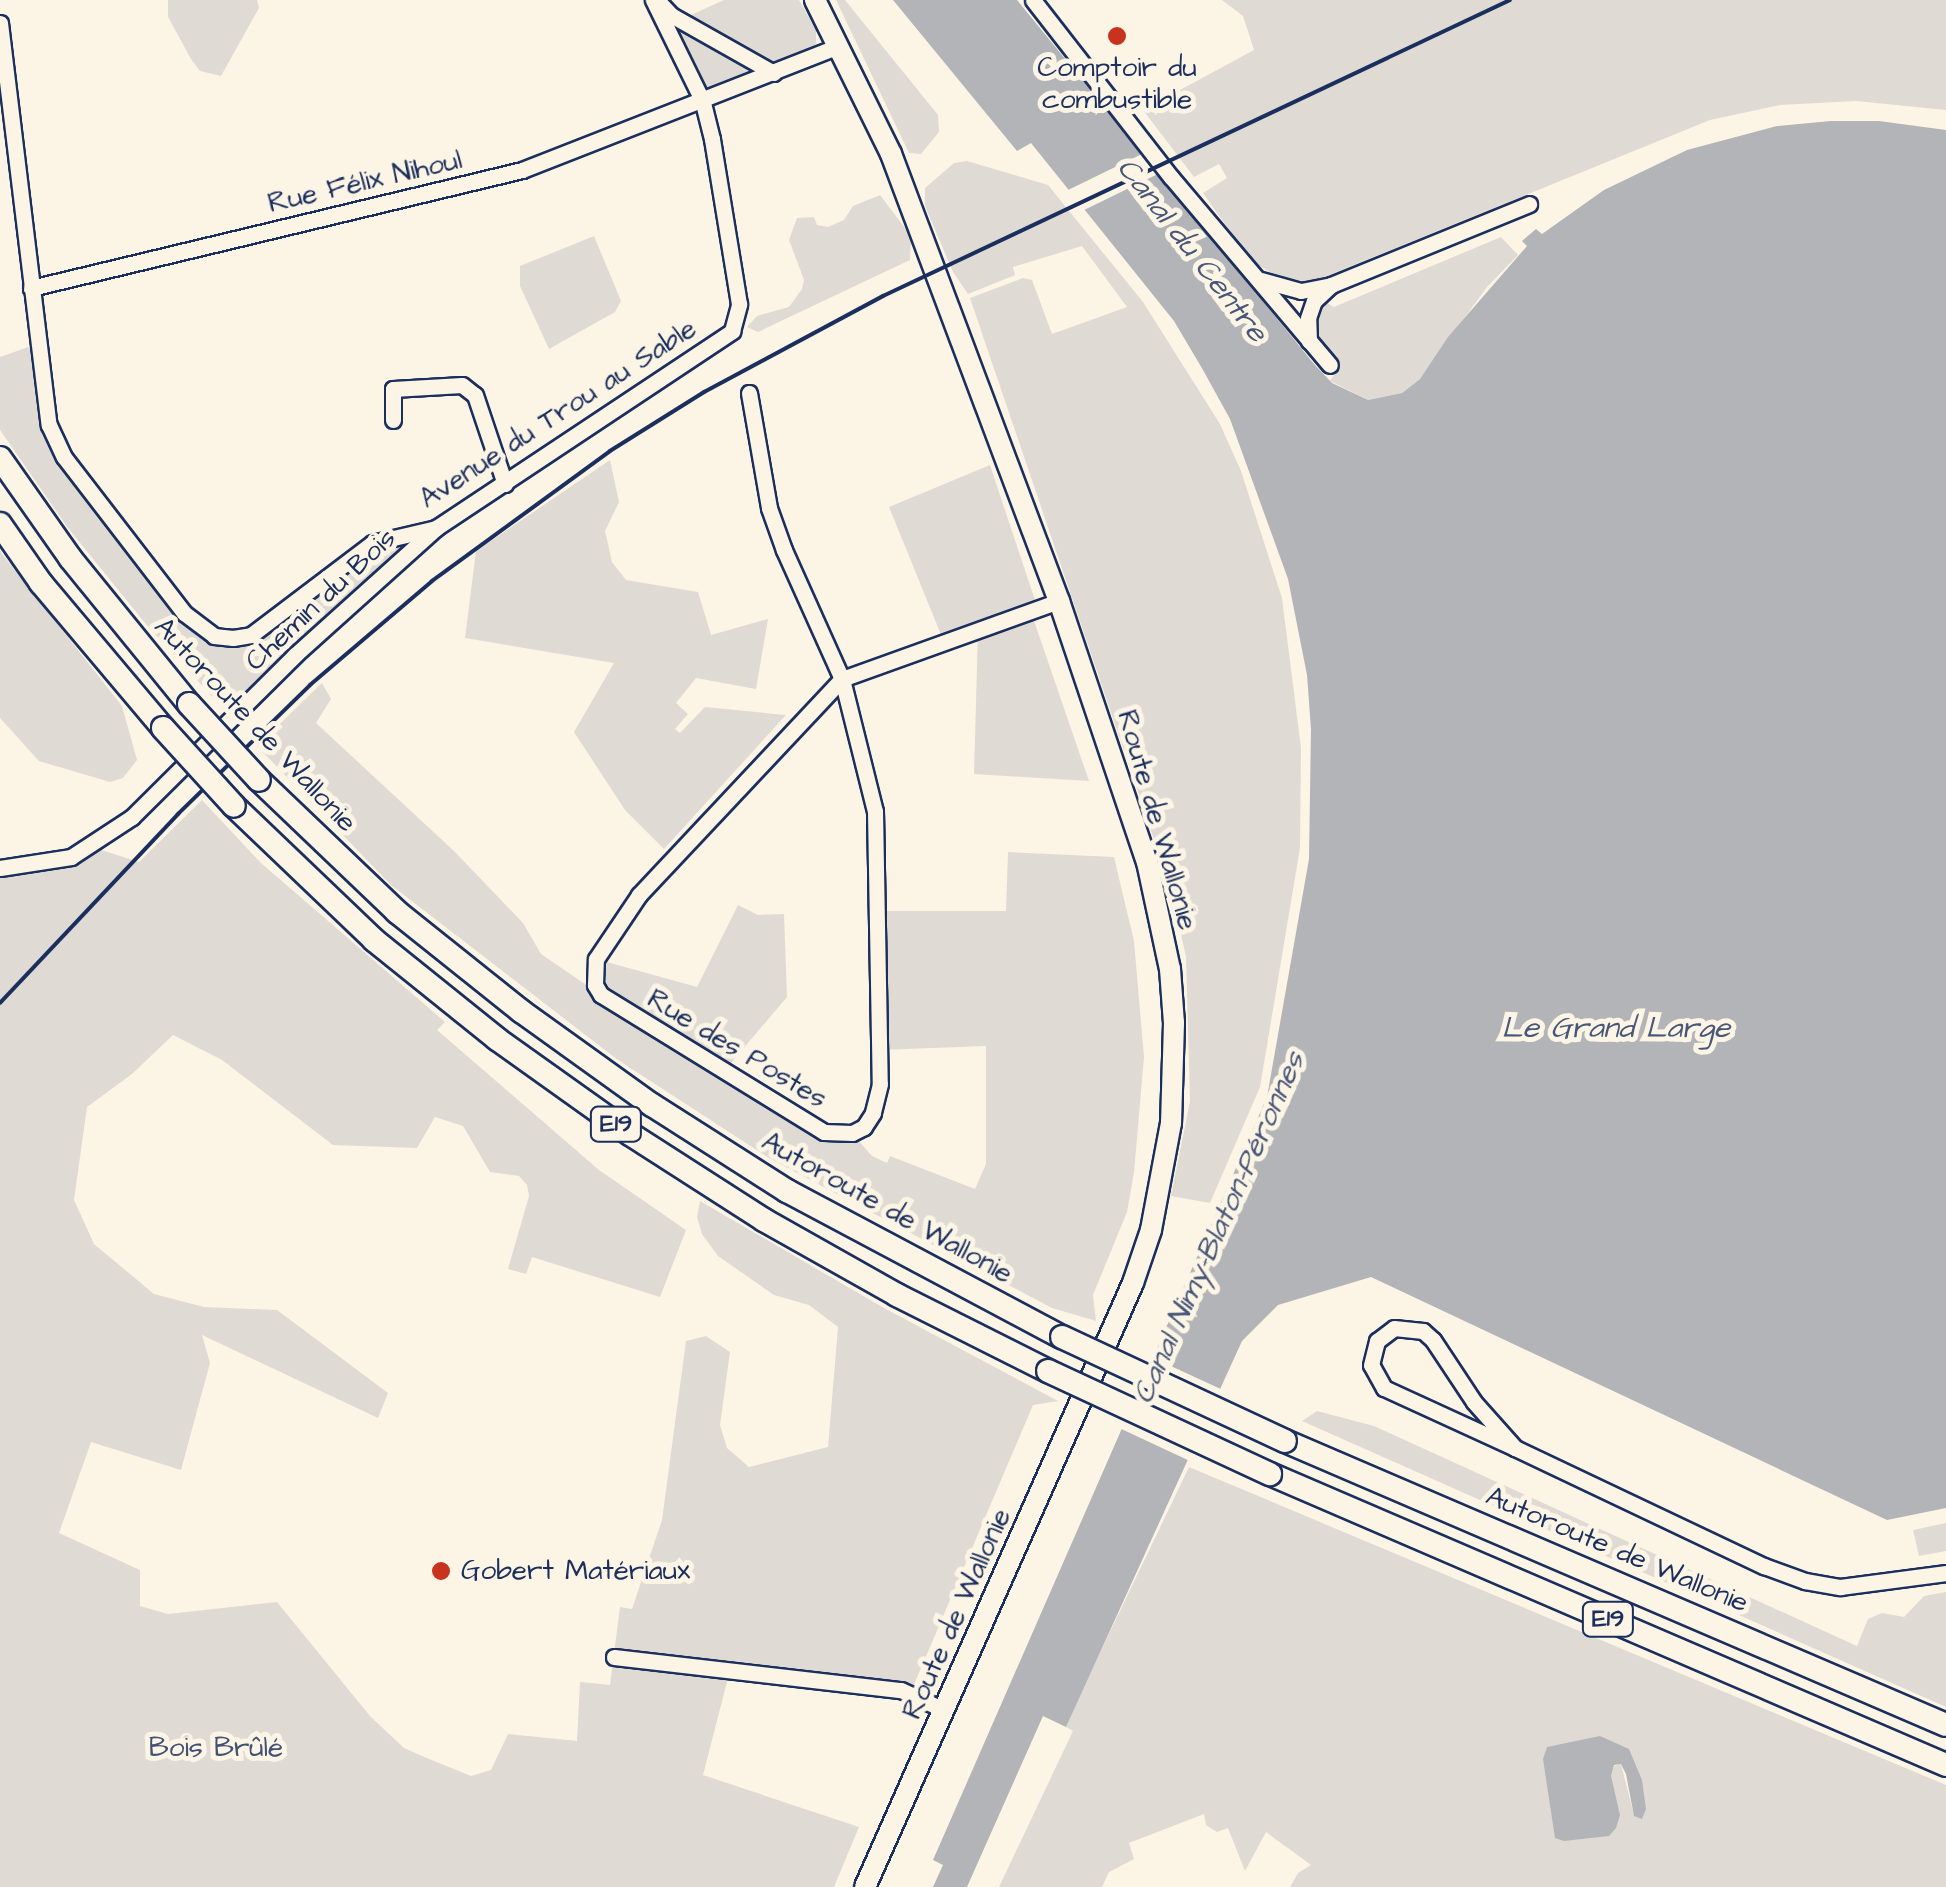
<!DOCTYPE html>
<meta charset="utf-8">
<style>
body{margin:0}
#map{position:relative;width:1946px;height:1887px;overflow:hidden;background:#fcf5e5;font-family:"Architects Daughter",sans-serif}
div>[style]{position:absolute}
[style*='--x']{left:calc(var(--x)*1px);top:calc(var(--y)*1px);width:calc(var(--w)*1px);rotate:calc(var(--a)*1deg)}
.green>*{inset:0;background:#dfdbd4}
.water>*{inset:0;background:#b2b4b8}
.pier>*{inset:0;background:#fcf5e5}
.roads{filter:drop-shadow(2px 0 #1b2f5e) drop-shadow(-2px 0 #1b2f5e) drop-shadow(0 2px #1b2f5e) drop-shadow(0 -2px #1b2f5e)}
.minor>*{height:15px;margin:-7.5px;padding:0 7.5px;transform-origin:7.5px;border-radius:7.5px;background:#fcf5e5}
.major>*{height:20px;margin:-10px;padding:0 10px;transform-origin:10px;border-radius:10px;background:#fcf5e5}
.highway>*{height:22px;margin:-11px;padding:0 11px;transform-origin:11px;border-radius:11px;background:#fcf5e5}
.rail>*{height:4px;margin:-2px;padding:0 2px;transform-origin:2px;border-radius:2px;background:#1b2f5e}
.bridges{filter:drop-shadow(2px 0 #1b2f5e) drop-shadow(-2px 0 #1b2f5e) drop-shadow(0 2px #1b2f5e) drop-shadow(0 -2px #1b2f5e)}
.highway-bridge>*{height:22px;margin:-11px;padding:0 11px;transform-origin:11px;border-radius:11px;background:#fcf5e5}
.dots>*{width:28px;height:28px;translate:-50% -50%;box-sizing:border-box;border:5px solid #fcf5e5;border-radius:50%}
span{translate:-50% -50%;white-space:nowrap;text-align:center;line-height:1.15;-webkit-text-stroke:10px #fcf5e5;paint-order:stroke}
.shield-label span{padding:2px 8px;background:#fcf5e5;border:2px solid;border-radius:8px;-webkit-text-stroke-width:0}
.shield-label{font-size:25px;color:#1b2f5e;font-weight:700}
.poi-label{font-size:28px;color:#1b2f5e}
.left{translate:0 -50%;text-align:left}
.street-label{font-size:28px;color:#1b2f5e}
.park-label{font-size:28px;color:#425176}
.water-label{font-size:30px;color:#485779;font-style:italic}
</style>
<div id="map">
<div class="green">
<div style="clip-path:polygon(168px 0,257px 0,259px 8px,221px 76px,200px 71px,191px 59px,168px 17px)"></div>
<div style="clip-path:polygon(724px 0,799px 0,816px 30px,816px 43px,812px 52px,707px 92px,678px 27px,680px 20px)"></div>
<div style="clip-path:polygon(836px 0,845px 0,938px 115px,939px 132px,921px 154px,909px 153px)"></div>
<div style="clip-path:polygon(1222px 0,1946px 0,1946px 110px,1856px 101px,1780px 105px,1710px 120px,1312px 282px,1280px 278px,1251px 261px,1203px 193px,1227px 178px,1219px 164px,1194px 177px,1143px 110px,1254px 50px,1243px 16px)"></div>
<div style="clip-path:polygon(967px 161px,1048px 185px,1143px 302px,1220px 424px,1241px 471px,1282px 598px,1301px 748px,1300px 848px,1260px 1087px,1210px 1203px,1171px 1196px,1190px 1101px,1186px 957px,1172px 892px,970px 298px,1023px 278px,1032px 280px,1052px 334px,1127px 307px,1082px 246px,1013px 267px,1015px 275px,968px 294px,953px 272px,925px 206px,925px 188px,954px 163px)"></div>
<div style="clip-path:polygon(880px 195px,911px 236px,910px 260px,758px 332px,747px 327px,757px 316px,789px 307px,802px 289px,804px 280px,789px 240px,797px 218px,814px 217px,817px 225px,828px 227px,844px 220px,853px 206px)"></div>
<div style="clip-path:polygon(594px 236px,621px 301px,615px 312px,549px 349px,520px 286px,520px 266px)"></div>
<div style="clip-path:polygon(1501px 237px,1518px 255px,1487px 287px,1420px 379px,1402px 393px,1368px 400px,1330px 381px,1337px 370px,1309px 341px,1325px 302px,1334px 307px)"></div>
<div style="clip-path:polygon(37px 344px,49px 425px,197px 626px,251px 634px,346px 559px,436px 528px,227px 713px,145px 623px,68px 528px,0 430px,0 357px)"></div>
<div style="clip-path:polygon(610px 460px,619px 502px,605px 531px,612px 562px,626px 580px,698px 592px,711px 635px,768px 619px,756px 689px,696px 678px,676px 703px,688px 714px,675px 729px,680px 733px,705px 707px,786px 715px,664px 849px,625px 810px,574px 732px,614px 663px,465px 638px,476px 551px)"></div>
<div style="clip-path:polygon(990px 465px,1038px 609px,1031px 612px,1089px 781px,974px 774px,978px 630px,944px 642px,889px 507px)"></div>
<div style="clip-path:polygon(0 551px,122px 706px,137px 760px,123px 778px,110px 782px,39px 761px,0 718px)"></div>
<div style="clip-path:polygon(322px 683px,331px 699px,316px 723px,454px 851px,523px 923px,541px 954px,598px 993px,596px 959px,697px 987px,738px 905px,758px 915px,784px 914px,787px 997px,725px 1070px,824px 1132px,852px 1133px,872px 1156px,887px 1163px,890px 1156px,975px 1189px,986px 1164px,986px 1046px,879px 1050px,876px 911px,1006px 911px,1008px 852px,1114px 857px,1134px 941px,1144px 1057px,1134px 1173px,1127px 1212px,1093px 1295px,1096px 1321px,1052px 1308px,769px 1158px,618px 1060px,391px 885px,257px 746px)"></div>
<div style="clip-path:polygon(202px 800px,261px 863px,445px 1022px,437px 1030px,599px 1170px,686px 1230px,660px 1297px,532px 1257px,526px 1274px,508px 1269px,529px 1196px,527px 1185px,519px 1176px,490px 1172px,463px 1126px,435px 1117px,417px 1148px,333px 1145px,222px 1060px,173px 1035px,132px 1074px,87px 1107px,74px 1200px,94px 1244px,154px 1294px,204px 1307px,277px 1310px,388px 1393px,378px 1418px,202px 1335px,210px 1363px,181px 1470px,91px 1442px,59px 1533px,140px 1570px,140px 1606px,168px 1614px,277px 1602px,370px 1716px,404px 1748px,422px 1756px,471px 1776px,491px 1770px,508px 1734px,577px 1741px,580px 1682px,610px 1685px,620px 1607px,632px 1609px,662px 1520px,686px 1341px,706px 1336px,730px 1352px,720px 1425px,727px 1448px,749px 1467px,828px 1447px,838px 1327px,809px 1305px,774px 1295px,718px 1256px,702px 1234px,697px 1217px,700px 1201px,884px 1308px,1058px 1401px,1033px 1405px,910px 1694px,728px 1678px,703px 1775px,859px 1827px,834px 1887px,0 1887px,0 868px,92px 847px,139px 862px)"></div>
<div style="clip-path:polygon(1317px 1411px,1374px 1426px,1857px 1646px,1868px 1619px,1882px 1613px,1904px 1617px,1924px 1596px,1946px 1592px,1946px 1707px,1302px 1421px)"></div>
<div style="clip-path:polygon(evenodd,1189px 1467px,1946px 1785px,1946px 1887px,1290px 1887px,1298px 1873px,1311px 1865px,1266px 1832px,1245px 1871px,1228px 1828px,1217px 1832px,1206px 1825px,1204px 1814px,1129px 1843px,1134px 1859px,1109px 1872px,1102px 1887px,999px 1887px,1073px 1731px,1066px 1727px,1082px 1690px,1189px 1467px,1600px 1736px,1642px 1781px,1634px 1815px,1621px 1764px,1614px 1766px,1611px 1775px,1600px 1736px)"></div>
<div style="clip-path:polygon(1946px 1523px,1946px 1551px,1919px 1556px,1913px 1530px)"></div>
</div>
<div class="water">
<div style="clip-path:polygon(893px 0,1017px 0,1314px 364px,1332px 383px,1368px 400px,1402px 393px,1420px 379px,1448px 337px,1527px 246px,1522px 241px,1536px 229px,1542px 234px,1604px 190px,1687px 150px,1777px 126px,1831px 121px,1879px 121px,1946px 130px,1946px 1508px,1887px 1520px,1371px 1277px,1278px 1305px,1242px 1341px,1066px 1727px,1043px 1716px,967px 1887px,933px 1887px,943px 1865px,933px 1860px,1267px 1097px,1309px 859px,1311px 729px,1307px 675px,1288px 579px,1230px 419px,1203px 370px,1174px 321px,1031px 143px,1017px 151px)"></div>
<div style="clip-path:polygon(1600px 1736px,1629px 1749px,1642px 1780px,1646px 1809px,1642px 1819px,1634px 1816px,1626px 1774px,1621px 1764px,1614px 1765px,1611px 1776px,1620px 1815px,1616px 1828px,1609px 1836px,1564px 1841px,1555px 1838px,1543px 1759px,1547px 1747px)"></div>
</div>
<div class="pier">
<div style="clip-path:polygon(1146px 152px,1162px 172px,1080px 212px,1064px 192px)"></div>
<div style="clip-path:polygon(1147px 1355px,1225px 1391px,1192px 1462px,1115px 1426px)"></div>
</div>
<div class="roads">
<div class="minor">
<div style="--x:1033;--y:0;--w:224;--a:52.1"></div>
<div style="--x:1171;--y:177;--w:246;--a:49.8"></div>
<div style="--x:659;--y:2;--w:18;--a:47"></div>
<div style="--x:671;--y:15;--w:118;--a:29.4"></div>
<div style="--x:0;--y:23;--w:405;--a:83.1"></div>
<div style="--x:49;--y:425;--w:35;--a:65"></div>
<div style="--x:64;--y:457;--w:197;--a:52.4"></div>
<div style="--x:184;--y:613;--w:38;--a:37"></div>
<div style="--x:214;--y:636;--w:19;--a:6"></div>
<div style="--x:233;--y:638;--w:18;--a:-9"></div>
<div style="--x:251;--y:635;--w:152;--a:-37.2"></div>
<div style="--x:372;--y:543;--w:66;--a:-13.2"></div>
<div style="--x:436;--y:528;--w:356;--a:-33.6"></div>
<div style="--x:732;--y:331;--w:28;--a:-75"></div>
<div style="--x:739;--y:304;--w:167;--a:-99.3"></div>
<div style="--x:712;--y:139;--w:38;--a:-104"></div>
<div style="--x:703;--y:102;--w:114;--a:-116.1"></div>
<div style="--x:1261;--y:280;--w:41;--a:15.4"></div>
<div style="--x:1301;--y:291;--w:31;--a:-11"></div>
<div style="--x:1331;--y:285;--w:214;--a:-22.2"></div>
<div style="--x:31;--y:288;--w:505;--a:-13.51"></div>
<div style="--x:522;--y:170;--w:340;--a:-21.4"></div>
<div style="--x:1309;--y:341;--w:23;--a:-92"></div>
<div style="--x:1308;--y:318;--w:18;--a:-71"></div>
<div style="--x:1314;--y:301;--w:23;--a:-43"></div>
<div style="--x:749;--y:393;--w:117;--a:80.1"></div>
<div style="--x:769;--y:508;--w:45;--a:70.3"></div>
<div style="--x:784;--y:550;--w:141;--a:65.8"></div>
<div style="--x:842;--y:679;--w:136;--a:76"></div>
<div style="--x:875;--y:811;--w:273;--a:89"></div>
<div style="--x:880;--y:1084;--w:30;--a:104"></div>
<div style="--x:873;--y:1113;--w:17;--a:123"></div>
<div style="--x:864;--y:1127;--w:13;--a:153"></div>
<div style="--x:852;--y:1133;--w:28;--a:-178"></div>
<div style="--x:824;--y:1132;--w:262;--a:-148.4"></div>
<div style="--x:601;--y:995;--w:12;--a:-121"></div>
<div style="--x:595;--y:985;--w:26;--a:-88"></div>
<div style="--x:596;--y:959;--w:77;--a:-56.1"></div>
<div style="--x:639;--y:895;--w:296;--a:-46.8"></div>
<div style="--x:842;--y:679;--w:231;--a:-19.8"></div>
<div style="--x:393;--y:420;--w:31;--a:-90"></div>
<div style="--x:393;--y:389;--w:69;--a:-3.3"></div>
<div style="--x:462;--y:385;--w:16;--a:38"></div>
<div style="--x:475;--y:395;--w:94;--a:71.4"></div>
<div style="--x:0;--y:868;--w:72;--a:-8.8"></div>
<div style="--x:71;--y:857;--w:73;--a:-33.3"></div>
<div style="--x:132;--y:817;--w:230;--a:-44.8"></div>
<div style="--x:295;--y:655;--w:190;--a:-42"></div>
<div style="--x:1515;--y:1448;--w:144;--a:-155.4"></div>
<div style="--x:1384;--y:1388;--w:26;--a:-119"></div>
<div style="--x:1371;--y:1365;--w:25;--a:-76"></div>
<div style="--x:1377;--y:1341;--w:21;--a:-37"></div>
<div style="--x:1394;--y:1328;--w:29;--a:6"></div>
<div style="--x:1423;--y:1331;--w:13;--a:42"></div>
<div style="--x:1433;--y:1340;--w:74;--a:56.5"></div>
<div style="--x:1474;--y:1402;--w:62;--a:48.3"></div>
<div style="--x:1515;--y:1448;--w:276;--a:25.4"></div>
<div style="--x:1764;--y:1566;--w:44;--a:20.1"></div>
<div style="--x:1805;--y:1581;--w:36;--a:10"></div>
<div style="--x:1840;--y:1587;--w:107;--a:-7.5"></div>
<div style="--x:614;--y:1657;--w:289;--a:6.6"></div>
<div style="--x:901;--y:1690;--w:47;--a:24.9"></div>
</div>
<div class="major">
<div style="--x:815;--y:0;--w:172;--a:63.7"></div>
<div style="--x:891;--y:154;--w:478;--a:69.4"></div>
<div style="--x:1059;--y:601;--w:275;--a:71.4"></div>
<div style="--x:1147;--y:862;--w:109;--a:77.9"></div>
<div style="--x:1170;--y:969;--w:54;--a:85.8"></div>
<div style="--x:1174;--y:1023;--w:100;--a:91.7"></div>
<div style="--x:1171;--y:1123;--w:109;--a:100.6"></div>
<div style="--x:1151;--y:1230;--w:56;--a:108.8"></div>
<div style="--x:1133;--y:1283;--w:661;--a:113.93"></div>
</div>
<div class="highway">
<div style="--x:0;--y:458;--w:123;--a:54.9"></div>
<div style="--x:71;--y:559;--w:187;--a:50.9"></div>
<div style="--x:0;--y:524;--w:72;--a:55.2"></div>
<div style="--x:41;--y:583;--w:189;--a:49.9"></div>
<div style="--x:259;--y:780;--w:191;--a:43.7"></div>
<div style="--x:397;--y:912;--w:159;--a:38.6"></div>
<div style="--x:521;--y:1011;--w:161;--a:35.7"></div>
<div style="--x:652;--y:1105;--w:160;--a:32.5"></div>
<div style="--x:787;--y:1191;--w:311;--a:28"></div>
<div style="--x:234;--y:806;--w:194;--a:43.7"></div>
<div style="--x:374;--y:940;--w:158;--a:38.8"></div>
<div style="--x:497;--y:1039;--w:163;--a:35.5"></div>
<div style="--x:630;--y:1134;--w:159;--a:32.7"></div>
<div style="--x:764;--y:1220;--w:153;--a:29.4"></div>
<div style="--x:897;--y:1295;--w:169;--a:26.7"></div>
<div style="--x:1285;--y:1441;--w:719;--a:23.25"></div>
<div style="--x:1270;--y:1474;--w:736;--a:23.29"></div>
</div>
</div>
<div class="rail">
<div style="--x:0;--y:1003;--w:260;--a:-46.7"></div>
<div style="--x:178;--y:814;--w:185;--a:-44.3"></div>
<div style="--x:310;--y:685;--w:160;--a:-40.4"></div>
<div style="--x:432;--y:581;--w:220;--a:-36.1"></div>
<div style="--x:610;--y:451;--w:111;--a:-32.1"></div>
<div style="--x:704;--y:392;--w:203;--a:-28.2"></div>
<div style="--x:883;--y:296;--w:693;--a:-25.27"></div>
</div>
<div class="bridges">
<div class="highway-bridge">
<div style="--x:189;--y:704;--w:103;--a:47.4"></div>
<div style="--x:163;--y:728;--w:105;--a:47.7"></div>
<div style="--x:1062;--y:1337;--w:246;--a:25"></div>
<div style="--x:1048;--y:1371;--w:245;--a:24.9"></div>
</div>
</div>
<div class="dots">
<div style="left:1117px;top:36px;background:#c8321e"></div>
<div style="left:441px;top:1571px;background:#c8321e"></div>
</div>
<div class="shield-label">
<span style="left:616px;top:1124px">E19</span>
<span style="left:1608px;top:1619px">E19</span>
</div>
<div class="poi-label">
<span style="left:1117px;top:84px">Comptoir du<br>combustible</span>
<span class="left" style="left:461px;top:1571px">Gobert Matériaux</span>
</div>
<div class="street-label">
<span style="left:365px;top:182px;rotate:-13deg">Rue Félix Nihoul</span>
<span style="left:558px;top:414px;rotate:-33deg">Avenue du Trou au Sable</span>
<span style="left:321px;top:600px;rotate:-43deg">Chemin du Bois</span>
<span style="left:255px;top:725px;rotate:47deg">Autoroute de Wallonie</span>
<span style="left:1157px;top:820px;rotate:74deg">Route de Wallonie</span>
<span style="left:737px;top:1049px;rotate:31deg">Rue des Postes</span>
<span style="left:887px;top:1208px;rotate:29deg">Autoroute de Wallonie</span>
<span style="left:1617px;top:1550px;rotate:23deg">Autoroute de Wallonie</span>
<span style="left:957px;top:1614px;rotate:-66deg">Route de Wallonie</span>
</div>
<div class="park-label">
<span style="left:216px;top:1748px">Bois Brûlé</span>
</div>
<div class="water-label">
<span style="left:1192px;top:250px;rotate:52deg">Canal du Centre</span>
<span style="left:1616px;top:1028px">Le Grand Large</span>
<span style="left:1219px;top:1228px;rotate:-66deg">Canal Nimy-Blaton-Péronnes</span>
</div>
</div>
